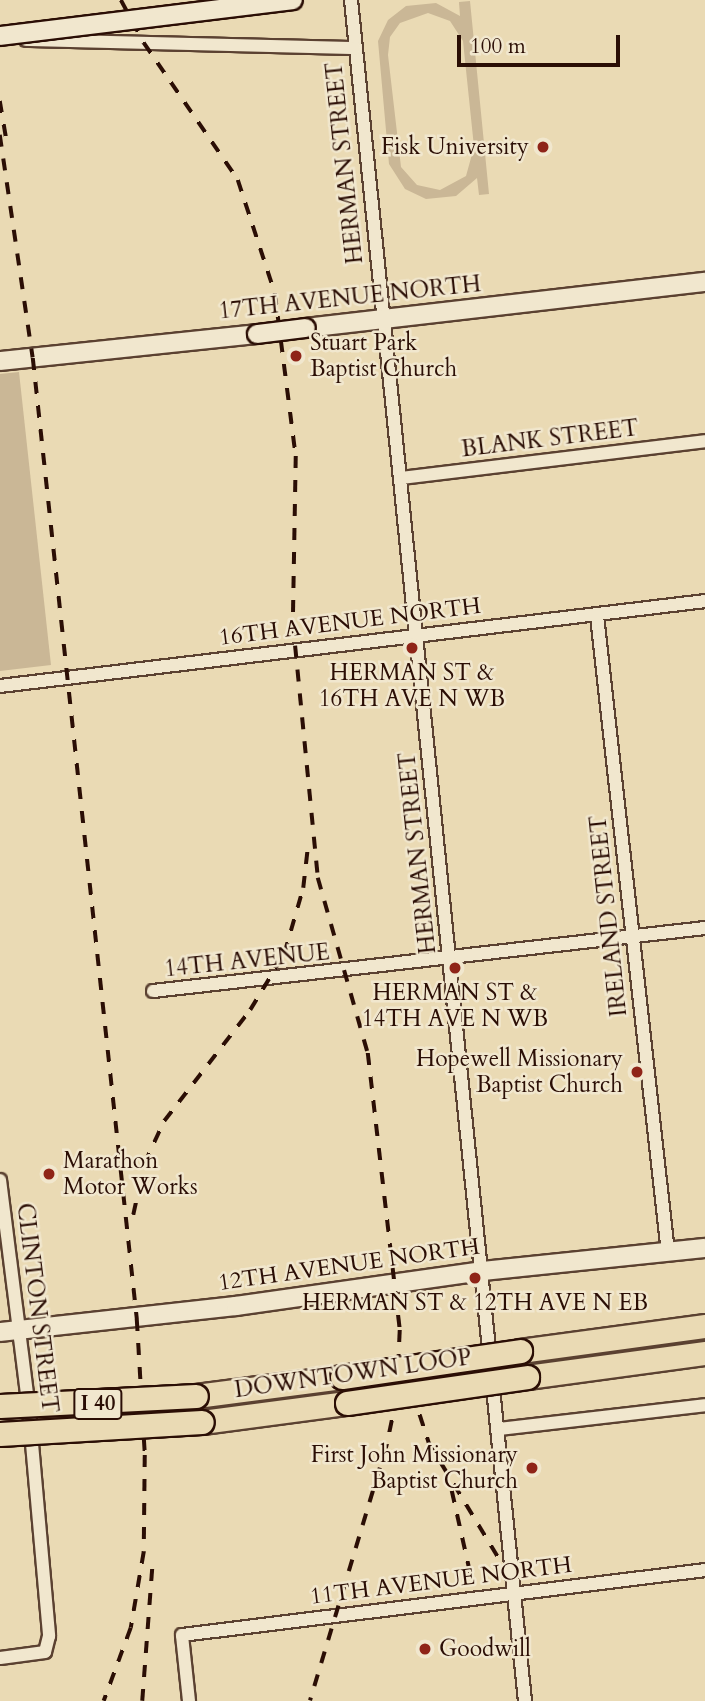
<!DOCTYPE html>
<style>
body{margin:0}
#map{position:relative;width:705px;height:1701px;overflow:hidden;background:#eadab4;font-family:Cardo,serif}
div>[style]{position:absolute}
[style*='--x']{left:calc(var(--x)*1px);top:calc(var(--y)*1px);width:calc(var(--w)*1px);rotate:calc(var(--a)*1deg)}
.green>*{inset:0;background:#cab796}
.roads{filter:drop-shadow(2px 0 #5b4131) drop-shadow(-2px 0 #5b4131) drop-shadow(0 2px #5b4131) drop-shadow(0 -2px #5b4131)}
.street>*{height:12px;margin:-6px;padding:0 6px;transform-origin:6px;border-radius:6px;background:#f1e7ce}
.secondary>*{height:18px;margin:-9px;padding:0 9px;transform-origin:9px;border-radius:9px;background:#f1e7ce}
.highway>*{height:23px;margin:-11.5px;padding:0 11.5px;transform-origin:11.5px;border-radius:11.5px;background:#eadab4}
.rail>*{height:3.5px;margin-top:-1.75px;transform-origin:0;background:repeating-linear-gradient(90deg,#2b0e05 0 12px,transparent 0 24px)}
.bridges{filter:drop-shadow(2px 0 #2b0e05) drop-shadow(-2px 0 #2b0e05) drop-shadow(0 2px #2b0e05) drop-shadow(0 -2px #2b0e05)}
.secondary-bridge>*{height:18px;margin:-9px;padding:0 9px;transform-origin:9px;border-radius:9px;background:#f1e7ce}
.highway-bridge>*{height:23px;margin:-11.5px;padding:0 11.5px;transform-origin:11.5px;border-radius:11.5px;background:#eadab4}
.dots>*{width:19px;height:19px;translate:-50% -50%;box-sizing:border-box;border:4px solid #f1e7ce;border-radius:50%}
span{translate:-50% -50%;white-space:nowrap;text-align:center;line-height:1.15;-webkit-text-stroke:5px #f1e7ce;paint-order:stroke}
.shield-label span{padding:2px 5px;background:#f1e7ce;border:2px solid;border-radius:5px;-webkit-text-stroke-width:0}
.shield-label{font-size:21px;color:#2b0e05;font-weight:700}
.poi-label{font-size:23px;color:#2b0e05}
.right{translate:-100% -50%;text-align:right}
.left{translate:0 -50%;text-align:left}
.street-label{font-size:23px;color:#2b0e05}
.scale{position:absolute;left:457px;top:35px;width:163px;height:32px;box-sizing:border-box;border:4px solid #2b0e05;border-top:0;padding-left:9px;font-size:21px;line-height:24px;white-space:nowrap;color:#2b0e05;-webkit-text-stroke:5px #f1e7ce;paint-order:stroke}
</style>
<div id="map">
<div class="green">
<div style="clip-path:polygon(evenodd,470px 1px,489px 194px,479px 195px,477px 178px,456px 196px,426px 199px,405px 189px,389px 164px,378px 41px,388px 20px,406px 6px,436px 3px,460px 16px,459px 2px,470px 1px,428px 13px,450px 21px,463px 41px,474px 147px,466px 176px,440px 190px,417px 185px,401px 167px,388px 55px,390px 37px,400px 23px,428px 13px)"></div>
<div style="clip-path:polygon(19px 372px,51px 665px,0 671px,0 374px)"></div>
</div>
<div class="roads">
<div class="street">
<div style="--x:351;--y:0;--w:1710;--a:84.16"></div>
<div style="--x:26;--y:40;--w:329;--a:1.4"></div>
<div style="--x:401;--y:478;--w:306;--a:-6.9"></div>
<div style="--x:597;--y:616;--w:641;--a:83.64"></div>
<div style="--x:0;--y:686;--w:710;--a:-6.87"></div>
<div style="--x:153;--y:991;--w:556;--a:-6.51"></div>
<div style="--x:0;--y:1180;--w:232;--a:82.8"></div>
<div style="--x:29;--y:1410;--w:227;--a:84.9"></div>
<div style="--x:49;--y:1636;--w:16;--a:104"></div>
<div style="--x:45;--y:1652;--w:45;--a:172.4"></div>
<div style="--x:499;--y:1429;--w:207;--a:-6.6"></div>
<div style="--x:189;--y:1701;--w:66;--a:-96.1"></div>
<div style="--x:182;--y:1635;--w:527;--a:-7.08"></div>
</div>
<div class="secondary">
<div style="--x:306;--y:328;--w:402;--a:-6.6"></div>
<div style="--x:0;--y:361;--w:258;--a:-6"></div>
<div style="--x:0;--y:1332;--w:237;--a:-6.3"></div>
<div style="--x:236;--y:1306;--w:248;--a:-8.1"></div>
<div style="--x:482;--y:1271;--w:224;--a:-5.9"></div>
</div>
<div class="highway">
<div style="--x:520;--y:1351;--w:187;--a:-7.7"></div>
<div style="--x:527;--y:1377;--w:180;--a:-7.7"></div>
<div style="--x:196;--y:1396;--w:147;--a:-7.4"></div>
<div style="--x:202;--y:1422;--w:146;--a:-7.5"></div>
</div>
</div>
<div class="rail">
<div style="--x:121;--y:0;--w:49;--a:61.9"></div>
<div style="--x:144;--y:43;--w:166;--a:55.5"></div>
<div style="--x:238;--y:180;--w:119;--a:71.9"></div>
<div style="--x:275;--y:293;--w:164;--a:82.7"></div>
<div style="--x:296;--y:456;--w:166;--a:91"></div>
<div style="--x:293;--y:622;--w:257;--a:84.4"></div>
<div style="--x:318;--y:878;--w:182;--a:74.1"></div>
<div style="--x:368;--y:1053;--w:279;--a:83.4"></div>
<div style="--x:400;--y:1330;--w:67;--a:92.6"></div>
<div style="--x:397;--y:1397;--w:49;--a:101.8"></div>
<div style="--x:387;--y:1445;--w:267;--a:106.7"></div>
<div style="--x:0;--y:101;--w:43;--a:80.5"></div>
<div style="--x:0;--y:135;--w:225;--a:81.6"></div>
<div style="--x:33;--y:358;--w:967;--a:83.82"></div>
<div style="--x:137;--y:1319;--w:136;--a:86.6"></div>
<div style="--x:145;--y:1455;--w:97;--a:90.6"></div>
<div style="--x:144;--y:1552;--w:77;--a:99.7"></div>
<div style="--x:131;--y:1628;--w:78;--a:110.3"></div>
<div style="--x:133;--y:1215;--w:52;--a:-77.8"></div>
<div style="--x:144;--y:1164;--w:47;--a:-65.1"></div>
<div style="--x:164;--y:1121;--w:140;--a:-52.2"></div>
<div style="--x:250;--y:1010;--w:66;--a:-58.7"></div>
<div style="--x:284;--y:954;--w:69;--a:-73.9"></div>
<div style="--x:303;--y:888;--w:44;--a:-83.5"></div>
<div style="--x:405;--y:1369;--w:78;--a:72"></div>
<div style="--x:429;--y:1443;--w:143;--a:58.8"></div>
<div style="--x:452;--y:1491;--w:96;--a:77.4"></div>
<div style="--x:142;--y:1701;--w:134;--a:-85.7"></div>
</div>
<div class="bridges">
<div class="secondary-bridge">
<div style="--x:0;--y:36;--w:295;--a:-7"></div>
<div style="--x:257;--y:334;--w:49;--a:-7"></div>
</div>
<div class="highway-bridge">
<div style="--x:342;--y:1377;--w:180;--a:-8.3"></div>
<div style="--x:347;--y:1403;--w:182;--a:-8.2"></div>
<div style="--x:0;--y:1406;--w:196;--a:-2.9"></div>
<div style="--x:0;--y:1434;--w:202;--a:-3.4"></div>
</div>
</div>
<div class="dots">
<div style="left:543px;top:147px;background:#8f2418"></div>
<div style="left:296px;top:356px;background:#8f2418"></div>
<div style="left:412px;top:648px;background:#8f2418"></div>
<div style="left:455px;top:968px;background:#8f2418"></div>
<div style="left:637px;top:1072px;background:#8f2418"></div>
<div style="left:49px;top:1174px;background:#8f2418"></div>
<div style="left:475px;top:1278px;background:#8f2418"></div>
<div style="left:532px;top:1468px;background:#8f2418"></div>
<div style="left:425px;top:1649px;background:#8f2418"></div>
</div>
<div class="shield-label">
<span style="left:98px;top:1404px">I 40</span>
</div>
<div class="poi-label">
<span class="right" style="left:529px;top:147px">Fisk University</span>
<span class="left" style="left:310px;top:356px">Stuart Park<br>Baptist Church</span>
<span style="left:412px;top:686px">HERMAN ST &amp;<br>16TH AVE N WB</span>
<span style="left:455px;top:1006px">HERMAN ST &amp;<br>14TH AVE N WB</span>
<span class="right" style="left:623px;top:1072px">Hopewell Missionary<br>Baptist Church</span>
<span class="left" style="left:63px;top:1174px">Marathon<br>Motor Works</span>
<span style="left:475px;top:1303px">HERMAN ST &amp; 12TH AVE N EB</span>
<span class="right" style="left:518px;top:1468px">First John Missionary<br>Baptist Church</span>
<span class="left" style="left:439px;top:1649px">Goodwill</span>
</div>
<div class="street-label">
<span style="left:345px;top:163px;rotate:-96deg">HERMAN STREET</span>
<span style="left:350px;top:298px;rotate:-6deg">17TH AVENUE NORTH</span>
<span style="left:550px;top:439px;rotate:-7deg">BLANK STREET</span>
<span style="left:350px;top:622px;rotate:-7deg">16TH AVENUE NORTH</span>
<span style="left:418px;top:853px;rotate:-96deg">HERMAN STREET</span>
<span style="left:609px;top:916px;rotate:-96deg">IRELAND STREET</span>
<span style="left:247px;top:961px;rotate:-6deg">14TH AVENUE</span>
<span style="left:349px;top:1265px;rotate:-8deg">12TH AVENUE NORTH</span>
<span style="left:37px;top:1308px;rotate:83deg">CLINTON STREET</span>
<span style="left:353px;top:1374px;rotate:-8deg">DOWNTOWN LOOP</span>
<span style="left:441px;top:1581px;rotate:-7deg">11TH AVENUE NORTH</span>
</div>
<div class="scale">100 m</div>
</div>
